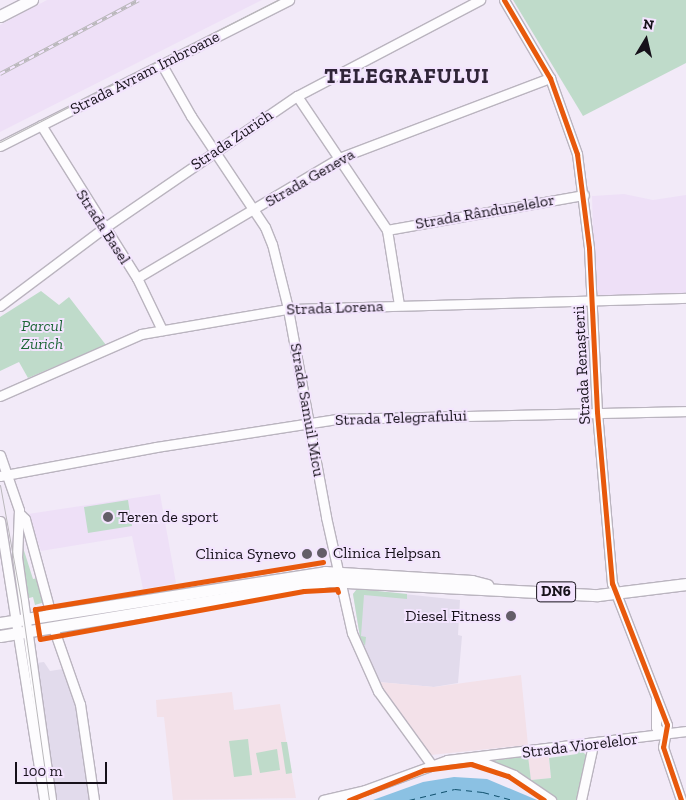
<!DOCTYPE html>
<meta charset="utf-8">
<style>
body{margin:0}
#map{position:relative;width:686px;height:800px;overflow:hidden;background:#f2eaf8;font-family:"Zilla Slab",serif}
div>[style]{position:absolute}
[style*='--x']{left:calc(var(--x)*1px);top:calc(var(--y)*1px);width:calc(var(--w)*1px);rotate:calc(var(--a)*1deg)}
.commercial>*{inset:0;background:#e2dbec}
.industrial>*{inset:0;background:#f3e1e9}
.built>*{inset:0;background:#eee0f7}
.green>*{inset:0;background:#bfdbca}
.water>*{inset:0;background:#8bc1e3}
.ferry>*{height:1px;margin-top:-0.5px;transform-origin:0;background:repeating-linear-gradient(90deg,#135370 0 6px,transparent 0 11px)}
.roads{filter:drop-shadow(1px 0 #bab4bf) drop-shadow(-1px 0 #bab4bf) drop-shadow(0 1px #bab4bf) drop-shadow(0 -1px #bab4bf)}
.minor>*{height:9px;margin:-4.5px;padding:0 4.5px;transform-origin:4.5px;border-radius:4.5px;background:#fdfcfe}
.major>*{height:11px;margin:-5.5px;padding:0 5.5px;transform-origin:5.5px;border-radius:5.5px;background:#fdfcfe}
.tram>*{height:1px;margin:-0.5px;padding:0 0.5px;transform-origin:0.5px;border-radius:0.5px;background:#b9b7ba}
.rail>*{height:4px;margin-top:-2px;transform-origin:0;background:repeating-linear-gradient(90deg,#f3e4fe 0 5.5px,#b9b7ba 0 11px);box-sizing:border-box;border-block:1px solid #b9b7ba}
.cycleway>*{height:5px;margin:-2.5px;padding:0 2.5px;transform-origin:2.5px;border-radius:2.5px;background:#e8590c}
.dots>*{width:14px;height:14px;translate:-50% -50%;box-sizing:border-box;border:2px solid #f3e4fe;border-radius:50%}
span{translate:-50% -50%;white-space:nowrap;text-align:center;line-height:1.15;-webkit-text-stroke:4px #f3e4fe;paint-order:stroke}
.shield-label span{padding:1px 4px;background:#f3e4fe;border:1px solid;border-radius:4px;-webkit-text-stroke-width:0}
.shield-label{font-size:15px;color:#16111a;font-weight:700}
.street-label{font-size:16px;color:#16111a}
.park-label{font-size:16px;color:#1d6637;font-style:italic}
.poi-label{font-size:16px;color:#16111a}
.left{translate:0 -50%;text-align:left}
.right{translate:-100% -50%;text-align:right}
.district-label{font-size:21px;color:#302538;font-weight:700;letter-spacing:1px}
.north{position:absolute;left:621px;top:15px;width:50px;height:50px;-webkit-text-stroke:4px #f3e4fe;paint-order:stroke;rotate:9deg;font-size:14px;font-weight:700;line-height:20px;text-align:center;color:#16111a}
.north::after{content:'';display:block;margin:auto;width:18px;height:22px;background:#16111a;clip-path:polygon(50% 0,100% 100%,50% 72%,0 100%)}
.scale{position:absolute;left:15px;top:762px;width:92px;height:22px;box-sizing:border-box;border:2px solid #16111a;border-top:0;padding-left:6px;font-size:15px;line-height:18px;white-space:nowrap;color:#16111a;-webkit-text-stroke:4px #f3e4fe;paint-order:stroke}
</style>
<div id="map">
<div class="commercial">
<div style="clip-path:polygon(357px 589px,460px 600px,458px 635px,462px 636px,458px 683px,434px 687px,378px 682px,360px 637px,353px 594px)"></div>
<div style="clip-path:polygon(44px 662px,50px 671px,69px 668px,79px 706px,92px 800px,56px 800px,36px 663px)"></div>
</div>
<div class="industrial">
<div style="clip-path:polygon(521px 675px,528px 745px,431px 755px,378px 682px,434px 687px)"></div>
<div style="clip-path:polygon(232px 692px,234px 710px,280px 704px,296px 798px,173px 800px,164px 717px,157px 717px,156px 700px)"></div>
<div style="clip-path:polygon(548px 753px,551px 778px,531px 780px,528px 756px)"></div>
</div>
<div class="built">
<div style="clip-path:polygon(47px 0,262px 0,0 132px,0 25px)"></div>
<div style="clip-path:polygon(624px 194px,653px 200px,686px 195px,686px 295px,595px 298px,592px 196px)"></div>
<div style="clip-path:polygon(160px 494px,176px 583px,143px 589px,132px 536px,41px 551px,28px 514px)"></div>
</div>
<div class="green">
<div style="clip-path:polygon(513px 0,686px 0,686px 63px,583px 116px)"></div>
<div style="clip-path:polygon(41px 291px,59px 305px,69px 297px,106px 345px,28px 378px,19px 362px,0 371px,0 317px)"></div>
<div style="clip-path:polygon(128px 500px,132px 526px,88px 533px,84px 507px)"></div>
<div style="clip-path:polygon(20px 538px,33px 579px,38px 578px,45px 602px,35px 605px,33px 597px,29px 598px,27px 589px,24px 589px,19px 556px)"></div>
<div style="clip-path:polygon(357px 589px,407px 594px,407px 599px,364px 595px,361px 636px,366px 637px,365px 646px,360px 637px,353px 594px)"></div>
<div style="clip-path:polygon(248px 739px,252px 775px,234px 777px,229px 741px)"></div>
<div style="clip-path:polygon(281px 742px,287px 742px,292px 773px,286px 774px)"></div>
<div style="clip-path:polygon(277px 749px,280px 770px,260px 773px,256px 753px)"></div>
<div style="clip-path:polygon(580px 749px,586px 755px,577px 800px,556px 800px,531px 780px,492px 761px,528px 756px,531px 780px,551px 778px,549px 758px,577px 754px)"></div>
</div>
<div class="water">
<div style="clip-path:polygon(454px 777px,487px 779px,537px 800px,373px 800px,423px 782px)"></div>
</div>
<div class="ferry">
<div style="--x:409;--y:800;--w:47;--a:-13.4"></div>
<div style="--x:455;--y:789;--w:28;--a:6"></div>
<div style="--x:483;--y:792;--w:31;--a:15"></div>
</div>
<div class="roads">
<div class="minor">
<div style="--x:504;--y:0;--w:91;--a:59.5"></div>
<div style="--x:550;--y:78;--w:81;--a:70.4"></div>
<div style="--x:577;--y:154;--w:95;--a:82.7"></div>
<div style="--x:589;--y:248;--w:164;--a:87.2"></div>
<div style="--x:597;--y:412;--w:172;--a:85"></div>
<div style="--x:612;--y:583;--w:152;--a:68.8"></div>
<div style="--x:667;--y:725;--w:22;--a:100"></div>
<div style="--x:663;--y:747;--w:56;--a:71.2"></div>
<div style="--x:162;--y:65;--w:59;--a:60.4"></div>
<div style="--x:191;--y:116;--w:133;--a:56.3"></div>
<div style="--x:265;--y:227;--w:18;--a:68"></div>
<div style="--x:272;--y:244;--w:62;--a:76"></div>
<div style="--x:287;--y:304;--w:217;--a:79.6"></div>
<div style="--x:326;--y:517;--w:119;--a:77.4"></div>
<div style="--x:352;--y:633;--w:64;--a:65.9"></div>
<div style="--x:378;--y:691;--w:90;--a:54"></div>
<div style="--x:297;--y:96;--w:161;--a:56.1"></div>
<div style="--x:387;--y:230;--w:76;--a:80.9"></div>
<div style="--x:41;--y:125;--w:181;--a:57.9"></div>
<div style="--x:137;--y:278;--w:58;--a:64.3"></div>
<div style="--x:0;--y:146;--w:324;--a:-26.8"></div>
<div style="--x:387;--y:230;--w:200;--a:-10.1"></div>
<div style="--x:137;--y:278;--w:235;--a:-30.7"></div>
<div style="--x:339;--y:158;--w:226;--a:-20.8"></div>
<div style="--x:0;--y:306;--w:130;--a:-36.9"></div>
<div style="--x:104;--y:228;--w:234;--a:-34.4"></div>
<div style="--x:297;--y:96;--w:207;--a:-27.7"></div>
<div style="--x:0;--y:396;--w:154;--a:-23.7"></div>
<div style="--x:141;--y:334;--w:149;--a:-9.7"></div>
<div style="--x:288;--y:309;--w:398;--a:-1.6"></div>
<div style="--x:0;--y:455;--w:58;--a:70.9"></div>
<div style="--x:19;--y:510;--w:47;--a:92.4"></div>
<div style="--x:17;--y:557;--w:245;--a:82"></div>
<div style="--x:0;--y:476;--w:159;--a:-10.5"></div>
<div style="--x:156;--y:447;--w:183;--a:-8.8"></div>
<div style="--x:337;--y:419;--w:349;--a:-1.3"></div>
<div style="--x:20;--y:514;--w:7;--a:45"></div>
<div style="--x:25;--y:519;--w:99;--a:74.8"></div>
<div style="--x:0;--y:521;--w:282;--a:81"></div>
<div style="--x:53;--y:627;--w:82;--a:70.7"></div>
<div style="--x:80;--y:704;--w:97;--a:81.7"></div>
<div style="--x:656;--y:700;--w:27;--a:90"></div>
<div style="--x:656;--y:727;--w:11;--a:45"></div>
<div style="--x:477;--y:760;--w:40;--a:22"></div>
<div style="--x:514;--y:775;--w:45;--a:34"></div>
<div style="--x:323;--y:800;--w:43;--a:-13.4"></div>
<div style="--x:365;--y:790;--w:87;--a:-20.1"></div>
<div style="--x:447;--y:760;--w:241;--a:-6.9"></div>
<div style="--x:581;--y:800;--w:56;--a:-77.7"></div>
</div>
<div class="major">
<div style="--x:0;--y:16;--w:36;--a:-27"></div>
<div style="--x:0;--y:623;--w:329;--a:-8.9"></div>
<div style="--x:325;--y:572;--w:147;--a:3.5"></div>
<div style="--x:472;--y:581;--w:16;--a:15"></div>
<div style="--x:0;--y:636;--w:332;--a:-9.5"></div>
<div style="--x:327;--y:581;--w:271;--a:3"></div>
<div style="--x:598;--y:595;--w:89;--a:-7.1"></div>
</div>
</div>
<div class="tram">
<div style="--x:0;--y:142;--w:312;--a:-27.1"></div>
<div style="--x:0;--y:485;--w:118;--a:79.7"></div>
<div style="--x:21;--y:601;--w:201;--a:82"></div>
</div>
<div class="rail">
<div style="--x:0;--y:74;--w:157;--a:-28"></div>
</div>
<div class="cycleway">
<div style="--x:504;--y:0;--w:91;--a:59.5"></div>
<div style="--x:550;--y:78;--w:81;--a:70.4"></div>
<div style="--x:577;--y:154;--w:95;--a:82.7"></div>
<div style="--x:589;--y:248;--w:164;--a:87.2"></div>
<div style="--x:597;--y:412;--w:172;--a:85"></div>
<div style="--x:612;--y:583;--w:152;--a:68.8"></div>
<div style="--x:667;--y:725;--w:22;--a:100"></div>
<div style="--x:663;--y:747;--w:56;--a:71.2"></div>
<div style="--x:323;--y:562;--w:292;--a:170.7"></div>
<div style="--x:35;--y:609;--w:30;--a:81"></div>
<div style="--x:40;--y:639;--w:268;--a:-10.3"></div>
<div style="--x:304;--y:591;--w:33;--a:-3"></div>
<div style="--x:337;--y:589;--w:3;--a:72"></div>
<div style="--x:349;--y:800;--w:81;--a:-21.8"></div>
<div style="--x:424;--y:770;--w:47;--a:-7.3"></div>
<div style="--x:471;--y:764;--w:39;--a:18"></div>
<div style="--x:508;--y:776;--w:43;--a:33.7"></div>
</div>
<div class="dots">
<div style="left:108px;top:517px;background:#635d68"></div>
<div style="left:322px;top:553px;background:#635d68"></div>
<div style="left:307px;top:554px;background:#635d68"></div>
<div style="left:511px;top:616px;background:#635d68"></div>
</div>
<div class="shield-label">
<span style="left:556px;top:592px">DN6</span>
</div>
<div class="street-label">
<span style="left:145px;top:73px;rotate:-27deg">Strada Avram Imbroane</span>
<span style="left:232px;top:140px;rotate:-34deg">Strada Zurich</span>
<span style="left:310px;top:178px;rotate:-30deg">Strada Geneva</span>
<span style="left:485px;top:212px;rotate:-10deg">Strada Rândunelelor</span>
<span style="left:103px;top:227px;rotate:57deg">Strada Basel</span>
<span style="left:335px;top:308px;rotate:-2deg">Strada Lorena</span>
<span style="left:582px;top:365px;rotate:-93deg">Strada Renașterii</span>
<span style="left:307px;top:410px;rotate:80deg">Strada Samuil Micu</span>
<span style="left:401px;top:418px;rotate:-2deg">Strada Telegrafului</span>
<span style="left:580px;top:746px;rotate:-7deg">Strada Viorelelor</span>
</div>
<div class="park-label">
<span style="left:42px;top:335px">Parcul<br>Zürich</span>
</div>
<div class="poi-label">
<span class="left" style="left:118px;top:517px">Teren de sport</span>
<span class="left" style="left:333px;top:553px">Clinica Helpsan</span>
<span class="right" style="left:296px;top:554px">Clinica Synevo</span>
<span class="right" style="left:501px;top:616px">Diesel Fitness</span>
</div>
<div class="district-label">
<span style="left:407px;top:76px">TELEGRAFULUI</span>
</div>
<div class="north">N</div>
<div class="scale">100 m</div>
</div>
